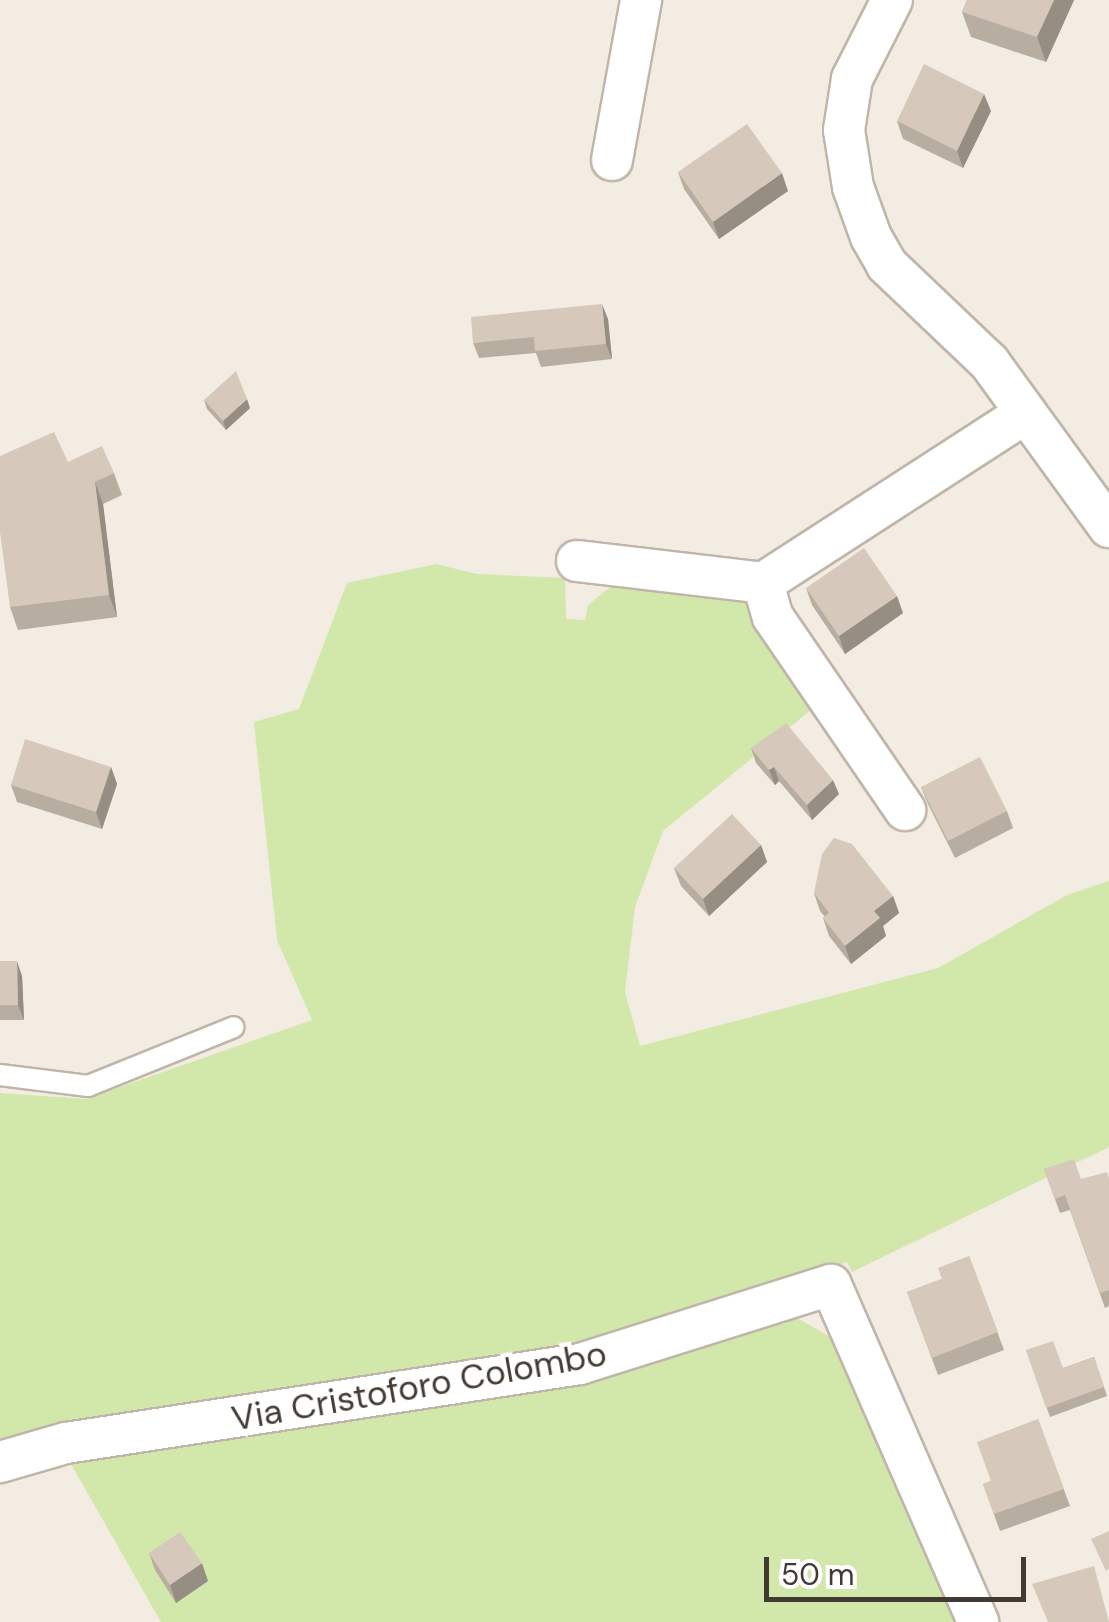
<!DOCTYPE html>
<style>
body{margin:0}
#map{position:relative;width:1109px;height:1622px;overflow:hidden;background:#f2ece3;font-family:"DM Sans",sans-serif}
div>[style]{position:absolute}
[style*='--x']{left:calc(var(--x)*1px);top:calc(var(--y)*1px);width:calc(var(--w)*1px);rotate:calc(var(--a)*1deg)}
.green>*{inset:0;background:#d2e7aa}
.roads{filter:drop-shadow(2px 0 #c0b5a8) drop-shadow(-2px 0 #c0b5a8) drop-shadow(0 2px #c0b5a8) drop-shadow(0 -2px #c0b5a8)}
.lane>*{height:20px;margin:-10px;padding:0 10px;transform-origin:10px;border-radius:10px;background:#fff}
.street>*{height:40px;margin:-20px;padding:0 20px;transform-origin:20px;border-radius:20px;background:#fff}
.wall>*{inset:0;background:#b8ada1}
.shaded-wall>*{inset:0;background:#968d83}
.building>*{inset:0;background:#d6c9bb}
span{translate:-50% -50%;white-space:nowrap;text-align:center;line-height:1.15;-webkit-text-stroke:9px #fff;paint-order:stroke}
.street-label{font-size:35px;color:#433b33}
.scale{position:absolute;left:764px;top:1557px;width:262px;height:45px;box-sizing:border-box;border:5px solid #433b33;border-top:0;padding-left:12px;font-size:30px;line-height:35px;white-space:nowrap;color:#433b33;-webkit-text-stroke:8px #fff;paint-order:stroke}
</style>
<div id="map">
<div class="green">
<div style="clip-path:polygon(436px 564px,477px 574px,565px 578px,566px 619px,585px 620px,588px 605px,613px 585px,739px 597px,756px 612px,812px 709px,663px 831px,635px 907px,625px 992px,640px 1046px,938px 968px,1067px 895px,1109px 881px,1109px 1147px,852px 1272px,847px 1262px,568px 1352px,0 1445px,0 1093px,86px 1099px,312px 1020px,277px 940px,254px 722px,299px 709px,347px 583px)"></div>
<div style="clip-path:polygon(797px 1318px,836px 1340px,954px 1622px,161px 1622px,71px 1464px,606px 1374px,762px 1320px)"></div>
</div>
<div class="roads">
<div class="lane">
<div style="--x:0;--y:1075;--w:89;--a:7.1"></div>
<div style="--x:88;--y:1086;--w:157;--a:-22"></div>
</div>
<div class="street">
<div style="--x:892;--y:0;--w:89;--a:116.9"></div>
<div style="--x:852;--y:79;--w:52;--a:98.9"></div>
<div style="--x:844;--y:130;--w:58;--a:81"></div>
<div style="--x:853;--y:187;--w:53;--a:70.2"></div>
<div style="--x:871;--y:237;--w:32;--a:60"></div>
<div style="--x:887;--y:265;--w:141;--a:43.6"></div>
<div style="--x:989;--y:362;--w:204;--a:54"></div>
<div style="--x:612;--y:160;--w:163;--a:-79.7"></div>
<div style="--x:577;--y:561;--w:187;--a:6.7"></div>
<div style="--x:763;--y:583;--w:313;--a:-32.9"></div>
<div style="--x:763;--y:583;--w:35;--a:74"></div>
<div style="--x:773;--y:617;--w:234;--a:55.6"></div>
<div style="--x:0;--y:1462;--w:69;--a:-16.1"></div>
<div style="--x:66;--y:1443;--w:520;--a:-8.74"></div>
<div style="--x:580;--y:1364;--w:263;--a:-17.5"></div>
<div style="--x:831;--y:1285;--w:368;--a:66.4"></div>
</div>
</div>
<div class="wall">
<div style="clip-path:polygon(967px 0,1074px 0,1046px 62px,971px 37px,962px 12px)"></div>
<div style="clip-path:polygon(991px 111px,963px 168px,903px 139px,897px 121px)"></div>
<div style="clip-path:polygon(678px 172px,788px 191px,719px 239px,684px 189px)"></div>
<div style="clip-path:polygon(608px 319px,612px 359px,541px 367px,536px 353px,479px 358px,473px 343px)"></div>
<div style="clip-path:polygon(204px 400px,250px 408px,226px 430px,207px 409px)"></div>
<div style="clip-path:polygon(68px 462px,114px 473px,122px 495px,103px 504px,117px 617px,18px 630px,10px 607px)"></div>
<div style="clip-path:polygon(806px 588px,903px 613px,845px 654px,812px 605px)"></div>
<div style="clip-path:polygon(751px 748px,839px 794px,812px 820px,779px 781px,775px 785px,756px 763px)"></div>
<div style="clip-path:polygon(111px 767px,117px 784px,102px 829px,17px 802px,11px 785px)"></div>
<div style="clip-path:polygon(921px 787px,1007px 811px,1013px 828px,955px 858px,928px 804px)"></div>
<div style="clip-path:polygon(761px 845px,767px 862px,709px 916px,681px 886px,674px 868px)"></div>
<div style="clip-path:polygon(814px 893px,893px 896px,899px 913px,883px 926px,886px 936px,851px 964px,829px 936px,823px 918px,825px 917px,820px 911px)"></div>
<div style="clip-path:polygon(0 961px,22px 976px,24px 1020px,0 1020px)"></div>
<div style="clip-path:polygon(1044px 1169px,1081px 1179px,1109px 1178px,1109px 1306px,1105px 1308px,1070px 1210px,1060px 1213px)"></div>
<div style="clip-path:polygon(969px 1256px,1004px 1350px,938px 1375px,907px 1292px,942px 1279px)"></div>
<div style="clip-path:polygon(1026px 1350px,1063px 1368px,1094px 1357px,1107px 1396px,1050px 1417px)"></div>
<div style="clip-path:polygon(1038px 1419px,1070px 1506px,1000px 1531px,983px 1484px,991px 1481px)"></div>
<div style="clip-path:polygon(149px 1553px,208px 1581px,176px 1603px,155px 1570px)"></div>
</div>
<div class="shaded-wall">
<div style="clip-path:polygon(1054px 0,1074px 0,1046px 62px,1037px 37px)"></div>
<div style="clip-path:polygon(984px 94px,991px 111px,963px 168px,957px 151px)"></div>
<div style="clip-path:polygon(782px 173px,788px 191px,719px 239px,713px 222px)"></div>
<div style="clip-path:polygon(602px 304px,608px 319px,612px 359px,606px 344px)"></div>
<div style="clip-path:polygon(247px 399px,250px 408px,226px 430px,223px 421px)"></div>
<div style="clip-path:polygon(95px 482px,103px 504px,117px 617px,109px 595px)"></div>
<div style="clip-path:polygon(897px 596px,903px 613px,845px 654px,839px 636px)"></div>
<div style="clip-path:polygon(111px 767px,117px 784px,102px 829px,96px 812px)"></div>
<div style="clip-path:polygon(774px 767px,779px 781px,775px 785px,769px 770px)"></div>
<div style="clip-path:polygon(833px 780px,839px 794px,812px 820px,807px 805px)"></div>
<div style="clip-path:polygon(761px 845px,767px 862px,709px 916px,703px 899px)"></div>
<div style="clip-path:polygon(893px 896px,899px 913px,883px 926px,886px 936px,851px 964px,845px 946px,874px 911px)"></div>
<div style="clip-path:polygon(17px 961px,22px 976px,24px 1020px,18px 1005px)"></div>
<div style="clip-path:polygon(202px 1563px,208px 1581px,176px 1603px,170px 1585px)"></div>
</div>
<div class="building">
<div style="clip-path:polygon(967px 0,1054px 0,1037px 37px,962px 12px)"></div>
<div style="clip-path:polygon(924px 64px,984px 94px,957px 151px,897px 121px)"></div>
<div style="clip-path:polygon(747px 124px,782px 173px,713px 222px,678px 172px)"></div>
<div style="clip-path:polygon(602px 304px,606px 344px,535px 351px,534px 337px,473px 343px,471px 317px)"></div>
<div style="clip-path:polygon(236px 371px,247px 399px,223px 421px,204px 400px)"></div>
<div style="clip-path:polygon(54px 432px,68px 462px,102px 446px,114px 473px,95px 482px,109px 595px,10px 607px,0 532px,0 456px)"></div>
<div style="clip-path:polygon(864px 548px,897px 596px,839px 636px,806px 588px)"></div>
<div style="clip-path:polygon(786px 723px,833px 780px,807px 805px,774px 767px,769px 770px,751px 748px)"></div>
<div style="clip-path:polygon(25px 739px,111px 767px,96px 812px,11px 785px)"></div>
<div style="clip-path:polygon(980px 757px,1007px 811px,948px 841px,921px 787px)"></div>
<div style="clip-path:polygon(732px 814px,761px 845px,703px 899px,674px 868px)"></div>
<div style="clip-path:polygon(834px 838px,852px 844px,893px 896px,874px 911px,880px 918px,845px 946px,823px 918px,829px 913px,814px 893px,822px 854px)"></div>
<div style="clip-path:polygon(0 961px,17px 961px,18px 1005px,0 1005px)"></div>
<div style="clip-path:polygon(1074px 1159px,1081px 1179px,1107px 1172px,1109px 1178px,1109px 1290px,1100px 1293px,1065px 1195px,1055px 1199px,1044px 1169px)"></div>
<div style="clip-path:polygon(969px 1256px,998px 1332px,932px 1358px,907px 1292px,942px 1279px,938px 1268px)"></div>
<div style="clip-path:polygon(1053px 1341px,1063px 1368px,1094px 1357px,1104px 1387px,1046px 1408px,1026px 1350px)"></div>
<div style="clip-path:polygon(1038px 1419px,1064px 1489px,994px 1514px,983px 1484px,991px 1481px,977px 1442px)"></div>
<div style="clip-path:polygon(1109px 1531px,1109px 1569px,1106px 1571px,1091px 1539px)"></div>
<div style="clip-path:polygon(180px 1532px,202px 1563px,170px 1585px,149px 1553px)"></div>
<div style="clip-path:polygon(1094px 1566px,1109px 1622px,1048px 1622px,1032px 1584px)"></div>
</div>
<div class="street-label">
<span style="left:419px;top:1386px;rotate:-10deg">Via Cristoforo Colombo</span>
</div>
<div class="scale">50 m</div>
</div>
